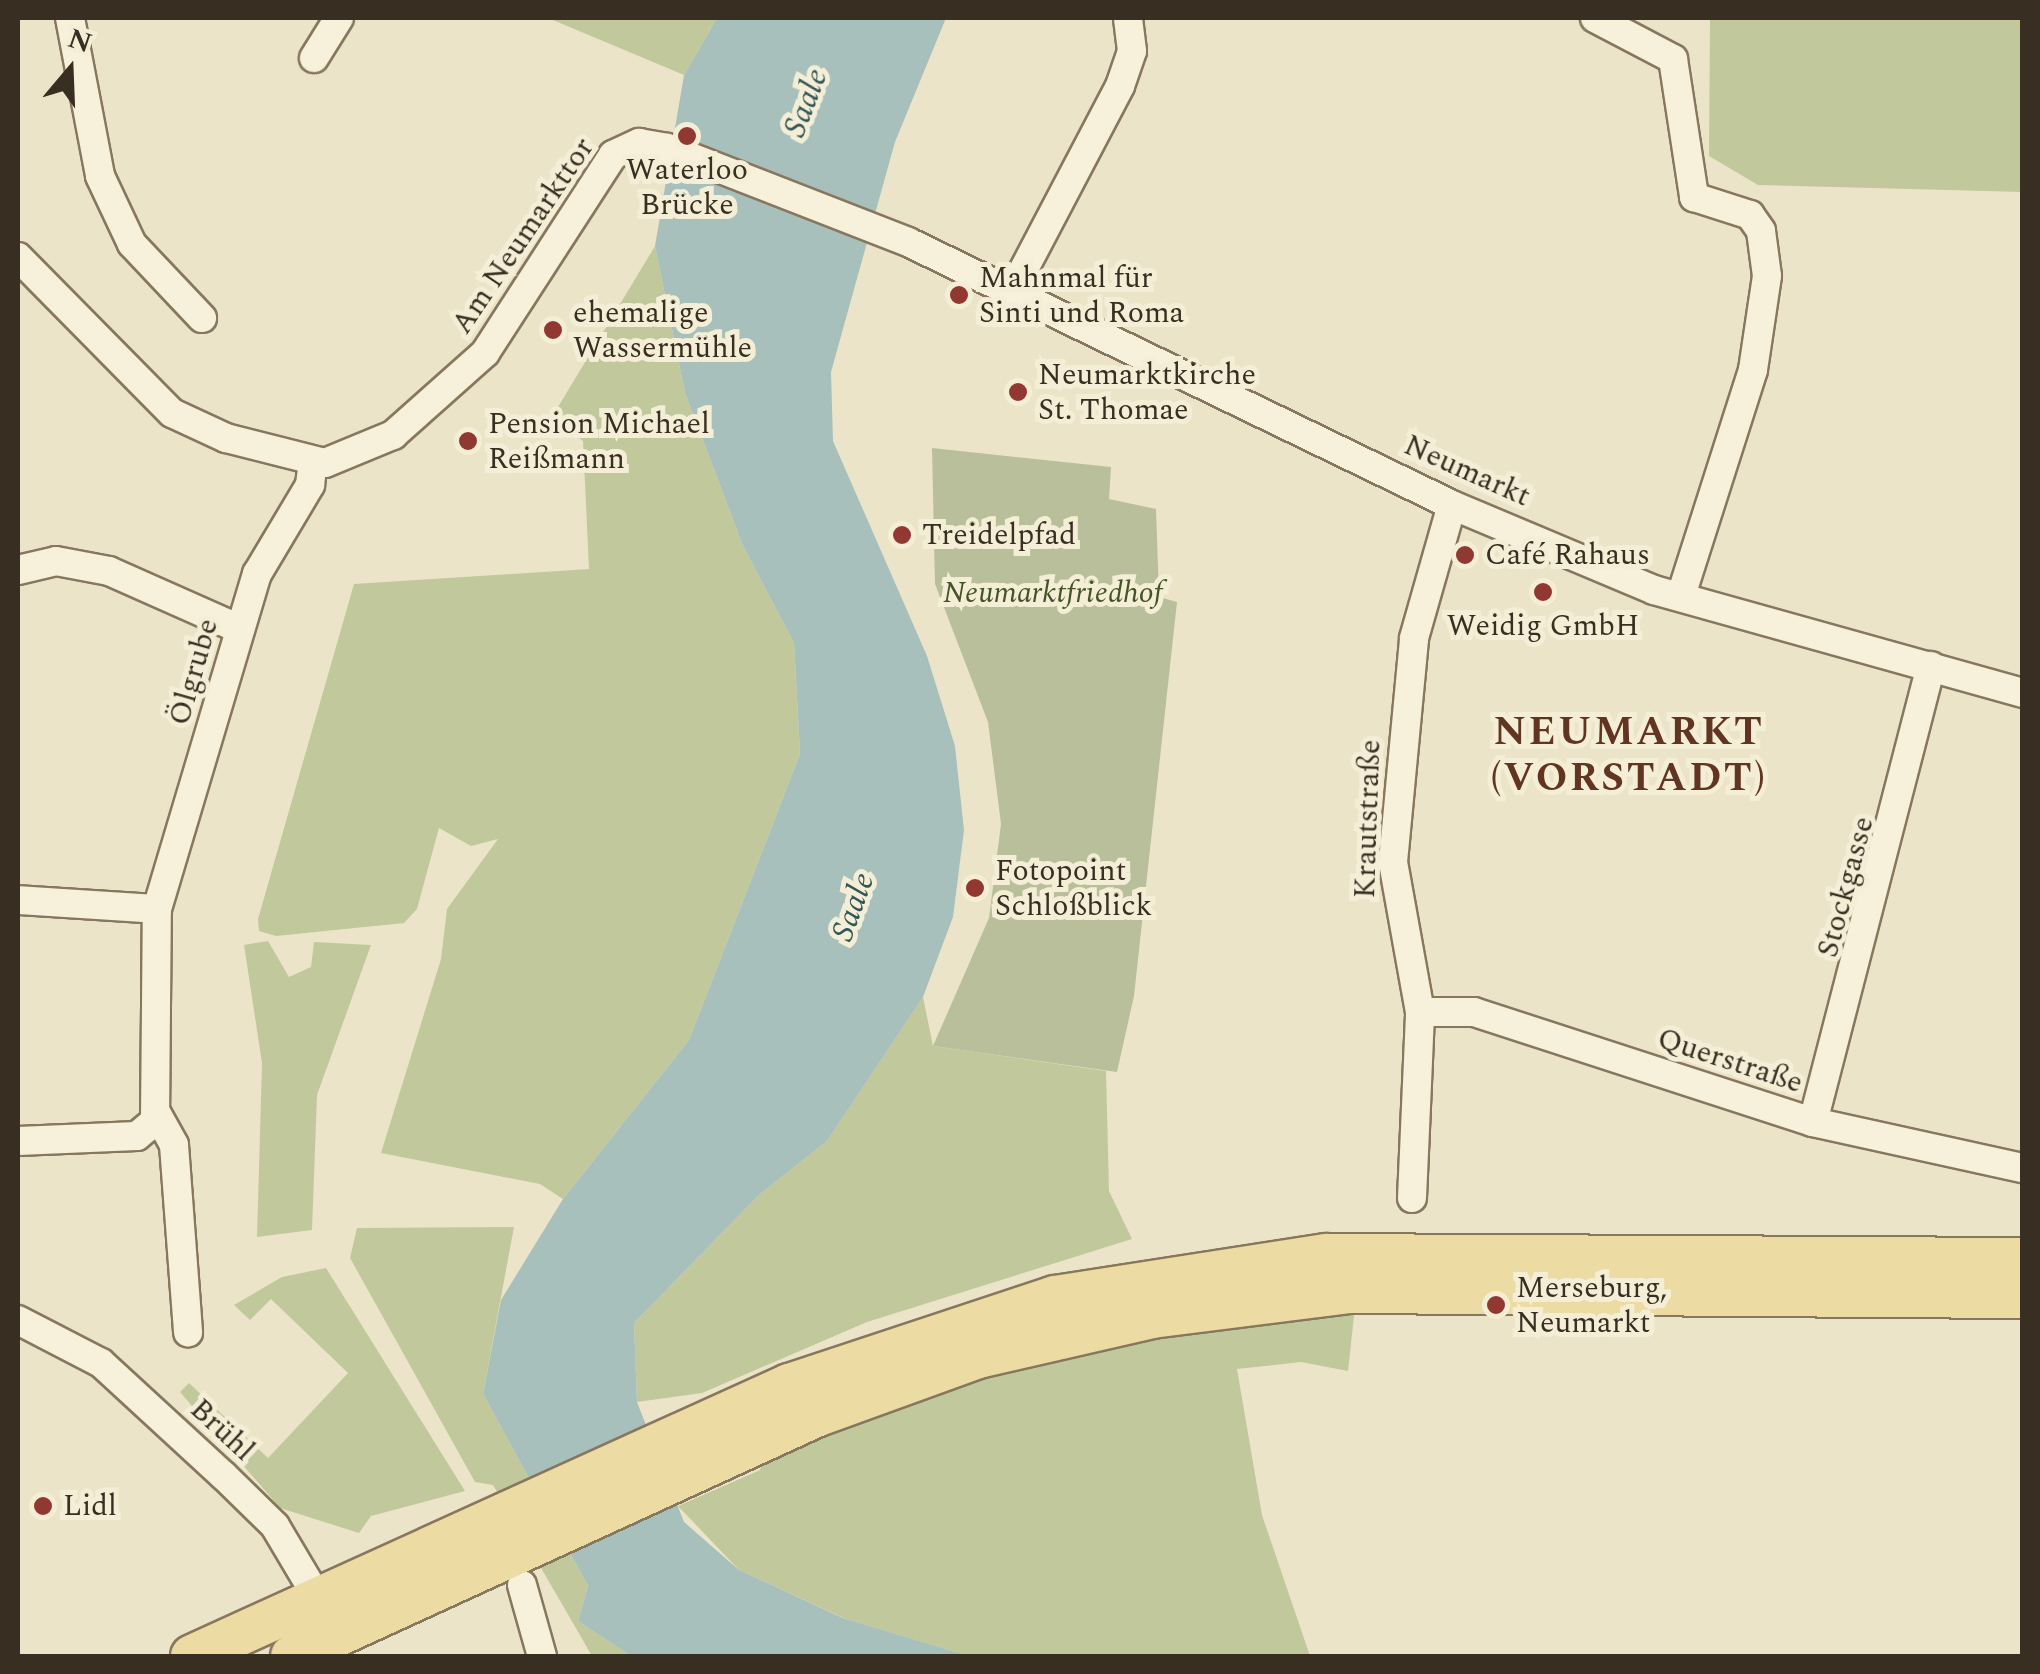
<!DOCTYPE html>
<meta charset="utf-8">
<style>
body{margin:0}
#map{position:relative;width:2040px;height:1674px;overflow:hidden;background:#ece4c8;font-family:Spectral,serif}
div>[style]{position:absolute}
[style*='--x']{left:calc(var(--x)*1px);top:calc(var(--y)*1px);width:calc(var(--w)*1px);rotate:calc(var(--a)*1deg)}
.green>*{inset:0;background:#c1c99c}
.cemetery>*{inset:0;background:#b8bf9a}
.water>*{inset:0;background:#a8c0bb}
.roads{filter:drop-shadow(2px 0 #87775e) drop-shadow(-2px 0 #87775e) drop-shadow(0 2px #87775e) drop-shadow(0 -2px #87775e)}
.street>*{height:28px;margin:-14px;padding:0 14px;transform-origin:14px;border-radius:14px;background:#f7f1db}
.primary>*{height:42px;margin:-21px;padding:0 21px;transform-origin:21px;border-radius:21px;background:#ecdba3}
.dots>*{width:28px;height:28px;translate:-50% -50%;box-sizing:border-box;border:5px solid #f4eed7;border-radius:50%}
span{translate:-50% -50%;white-space:nowrap;text-align:center;line-height:1.15;-webkit-text-stroke:10px #f4eed7;paint-order:stroke}
.poi-label{font-size:30px;color:#382e21}
.left{translate:0 -50%;text-align:left}
.street-label{font-size:30px;color:#382e21}
.park-label{font-size:30px;color:#455328;font-style:italic}
.water-label{font-size:32px;color:#315657;font-style:italic}
.district-label{font-size:40px;color:#623523;font-weight:700;letter-spacing:2.5px}
.frame{position:absolute;inset:0;border:20px solid #382e21;pointer-events:none}
.north{position:absolute;left:20px;top:20px;width:100px;height:100px;-webkit-text-stroke:8px #f4eed7;paint-order:stroke;rotate:19deg;font-size:28px;font-weight:700;line-height:40px;text-align:center;color:#382e21}
.north::after{content:'';display:block;margin:auto;width:35px;height:45px;background:#382e21;clip-path:polygon(50% 0,100% 100%,50% 72%,0 100%)}
</style>
<div id="map">
<div class="green">
<div style="clip-path:polygon(548px 18px,717px 18px,684px 75px)"></div>
<div style="clip-path:polygon(1710px 18px,2022px 18px,2022px 192px,1758px 185px,1709px 156px)"></div>
<div style="clip-path:polygon(655px 246px,685px 393px,743px 546px,794px 643px,800px 754px,689px 1040px,563px 1199px,540px 1184px,381px 1153px,441px 959px,447px 909px,498px 839px,471px 846px,439px 828px,417px 909px,404px 923px,276px 936px,259px 931px,258px 919px,354px 584px,589px 569px,583px 441px,552px 417px)"></div>
<div style="clip-path:polygon(268px 941px,289px 977px,311px 967px,314px 942px,371px 945px,317px 1095px,312px 1230px,257px 1237px,262px 1063px,244px 945px)"></div>
<div style="clip-path:polygon(923px 997px,933px 1046px,1106px 1071px,1109px 1191px,1132px 1239px,867px 1322px,702px 1393px,637px 1402px,634px 1323px,759px 1195px,827px 1141px)"></div>
<div style="clip-path:polygon(514px 1227px,483px 1394px,588px 1586px,578px 1621px,631px 1656px,592px 1656px,493px 1485px,475px 1482px,350px 1258px,357px 1228px)"></div>
<div style="clip-path:polygon(326px 1268px,465px 1491px,371px 1516px,359px 1533px,280px 1508px,180px 1392px,189px 1383px,268px 1458px,348px 1373px,271px 1299px,250px 1320px,234px 1305px,282px 1277px)"></div>
<div style="clip-path:polygon(1355px 1307px,1348px 1371px,1301px 1362px,1237px 1369px,1262px 1515px,1310px 1656px,969px 1656px,846px 1619px,739px 1570px,678px 1506px,760px 1470px,764px 1453px,948px 1380px,1115px 1338px)"></div>
</div>
<div class="cemetery">
<div style="clip-path:polygon(932px 448px,1111px 467px,1109px 499px,1156px 509px,1159px 597px,1177px 602px,1134px 996px,1117px 1072px,933px 1046px,989px 918px,1001px 824px,988px 722px,935px 584px)"></div>
</div>
<div class="water">
<div style="clip-path:polygon(717px 18px,946px 18px,895px 142px,831px 372px,833px 441px,927px 656px,955px 746px,964px 830px,953px 917px,923px 997px,827px 1141px,759px 1195px,634px 1323px,637px 1402px,684px 1522px,739px 1570px,843px 1618px,969px 1656px,631px 1656px,578px 1621px,588px 1586px,483px 1394px,501px 1300px,563px 1199px,689px 1040px,800px 754px,794px 643px,743px 546px,685px 393px,655px 246px,684px 75px)"></div>
</div>
<div class="roads">
<div class="street">
<div style="--x:70;--y:18;--w:161;--a:79.2"></div>
<div style="--x:100;--y:176;--w:75;--a:64.8"></div>
<div style="--x:132;--y:244;--w:102;--a:46.6"></div>
<div style="--x:1595;--y:18;--w:88;--a:27.7"></div>
<div style="--x:1673;--y:59;--w:140;--a:81.3"></div>
<div style="--x:1694;--y:197;--w:59;--a:17.8"></div>
<div style="--x:1750;--y:215;--w:19;--a:55"></div>
<div style="--x:1761;--y:231;--w:45;--a:82.4"></div>
<div style="--x:1767;--y:276;--w:95;--a:98.5"></div>
<div style="--x:1753;--y:370;--w:234;--a:107.7"></div>
<div style="--x:314;--y:58;--w:47;--a:-58"></div>
<div style="--x:18;--y:257;--w:219;--a:45.4"></div>
<div style="--x:172;--y:413;--w:60;--a:24.8"></div>
<div style="--x:226;--y:438;--w:102;--a:14.2"></div>
<div style="--x:325;--y:463;--w:74;--a:-22.4"></div>
<div style="--x:393;--y:435;--w:123;--a:-41.7"></div>
<div style="--x:485;--y:353;--w:236;--a:-57.1"></div>
<div style="--x:613;--y:155;--w:29;--a:-25"></div>
<div style="--x:639;--y:143;--w:28;--a:10"></div>
<div style="--x:667;--y:148;--w:259;--a:21.3"></div>
<div style="--x:908;--y:242;--w:604;--a:25.8"></div>
<div style="--x:1452;--y:505;--w:219;--a:22.8"></div>
<div style="--x:1654;--y:590;--w:382;--a:15.6"></div>
<div style="--x:1013;--y:290;--w:230;--a:-62.3"></div>
<div style="--x:1120;--y:86;--w:37;--a:-71"></div>
<div style="--x:1132;--y:51;--w:33;--a:-97"></div>
<div style="--x:18;--y:570;--w:39;--a:-13"></div>
<div style="--x:56;--y:561;--w:54;--a:10.7"></div>
<div style="--x:109;--y:571;--w:143;--a:23.9"></div>
<div style="--x:18;--y:900;--w:139;--a:3.7"></div>
<div style="--x:1420;--y:1012;--w:54;--a:0"></div>
<div style="--x:1474;--y:1012;--w:356;--a:18"></div>
<div style="--x:1813;--y:1122;--w:214;--a:12.4"></div>
<div style="--x:157;--y:1114;--w:35;--a:61"></div>
<div style="--x:174;--y:1145;--w:188;--a:85.7"></div>
<div style="--x:1813;--y:1122;--w:471;--a:-75.5"></div>
<div style="--x:18;--y:1141;--w:119;--a:-2.4"></div>
<div style="--x:137;--y:1136;--w:23;--a:-40"></div>
<div style="--x:155;--y:1121;--w:212;--a:-89.5"></div>
<div style="--x:157;--y:909;--w:350;--a:-73.4"></div>
<div style="--x:257;--y:574;--w:104;--a:-59.2"></div>
<div style="--x:310;--y:485;--w:23;--a:-83"></div>
<div style="--x:1412;--y:1198;--w:186;--a:-87.5"></div>
<div style="--x:1420;--y:1012;--w:152;--a:-100.2"></div>
<div style="--x:1393;--y:862;--w:225;--a:-84.6"></div>
<div style="--x:1414;--y:638;--w:138;--a:-74.1"></div>
<div style="--x:18;--y:1320;--w:93;--a:27.4"></div>
<div style="--x:101;--y:1363;--w:166;--a:42.6"></div>
<div style="--x:223;--y:1475;--w:73;--a:44.4"></div>
<div style="--x:275;--y:1526;--w:100;--a:59.3"></div>
<div style="--x:522;--y:1585;--w:74;--a:74.3"></div>
</div>
<div class="primary">
<div style="--x:192;--y:1656;--w:656;--a:-24.42"></div>
<div style="--x:789;--y:1385;--w:280;--a:-18.3"></div>
<div style="--x:1055;--y:1297;--w:274;--a:-8.8"></div>
<div style="--x:1326;--y:1255;--w:696;--a:0.33"></div>
<div style="--x:292;--y:1656;--w:579;--a:-24.62"></div>
<div style="--x:818;--y:1415;--w:170;--a:-19.9"></div>
<div style="--x:978;--y:1357;--w:179;--a:-12.9"></div>
<div style="--x:1152;--y:1317;--w:200;--a:-7.2"></div>
<div style="--x:1350;--y:1292;--w:672;--a:0.43"></div>
</div>
</div>
<div class="dots">
<div style="left:687px;top:136px;background:#923832"></div>
<div style="left:959px;top:295px;background:#923832"></div>
<div style="left:553px;top:330px;background:#923832"></div>
<div style="left:1018px;top:392px;background:#923832"></div>
<div style="left:468px;top:441px;background:#923832"></div>
<div style="left:902px;top:535px;background:#923832"></div>
<div style="left:1465px;top:555px;background:#923832"></div>
<div style="left:1543px;top:592px;background:#923832"></div>
<div style="left:975px;top:888px;background:#923832"></div>
<div style="left:1496px;top:1305px;background:#923832"></div>
<div style="left:43px;top:1506px;background:#923832"></div>
</div>
<div class="poi-label">
<span style="left:687px;top:187px">Waterloo<br>Brücke</span>
<span class="left" style="left:979px;top:295px">Mahnmal für<br>Sinti und Roma</span>
<span class="left" style="left:573px;top:330px">ehemalige<br>Wassermühle</span>
<span class="left" style="left:1038px;top:392px">Neumarktkirche<br>St. Thomae</span>
<span class="left" style="left:488px;top:441px">Pension Michael<br>Reißmann</span>
<span class="left" style="left:922px;top:535px">Treidelpfad</span>
<span class="left" style="left:1485px;top:555px">Café Rahaus</span>
<span style="left:1543px;top:626px">Weidig GmbH</span>
<span class="left" style="left:995px;top:888px">Fotopoint<br>Schloßblick</span>
<span class="left" style="left:1516px;top:1305px">Merseburg,<br>Neumarkt</span>
<span class="left" style="left:63px;top:1506px">Lidl</span>
</div>
<div class="street-label">
<span style="left:523px;top:236px;rotate:-56deg">Am Neumarkttor</span>
<span style="left:1467px;top:471px;rotate:24deg">Neumarkt</span>
<span style="left:194px;top:672px;rotate:-74deg">Ölgrube</span>
<span style="left:1368px;top:819px;rotate:-88deg">Krautstraße</span>
<span style="left:1846px;top:887px;rotate:-75deg">Stockgasse</span>
<span style="left:1730px;top:1061px;rotate:18deg">Querstraße</span>
<span style="left:222px;top:1430px;rotate:43deg">Brühl</span>
</div>
<div class="park-label">
<span style="left:1053px;top:593px">Neumarktfriedhof</span>
</div>
<div class="water-label">
<span style="left:807px;top:103px;rotate:-69deg">Saale</span>
<span style="left:854px;top:907px;rotate:-70deg">Saale</span>
</div>
<div class="district-label">
<span style="left:1629px;top:756px">NEUMARKT<br>(VORSTADT)</span>
</div>
<div class="frame"></div>
<div class="north">N</div>
</div>
